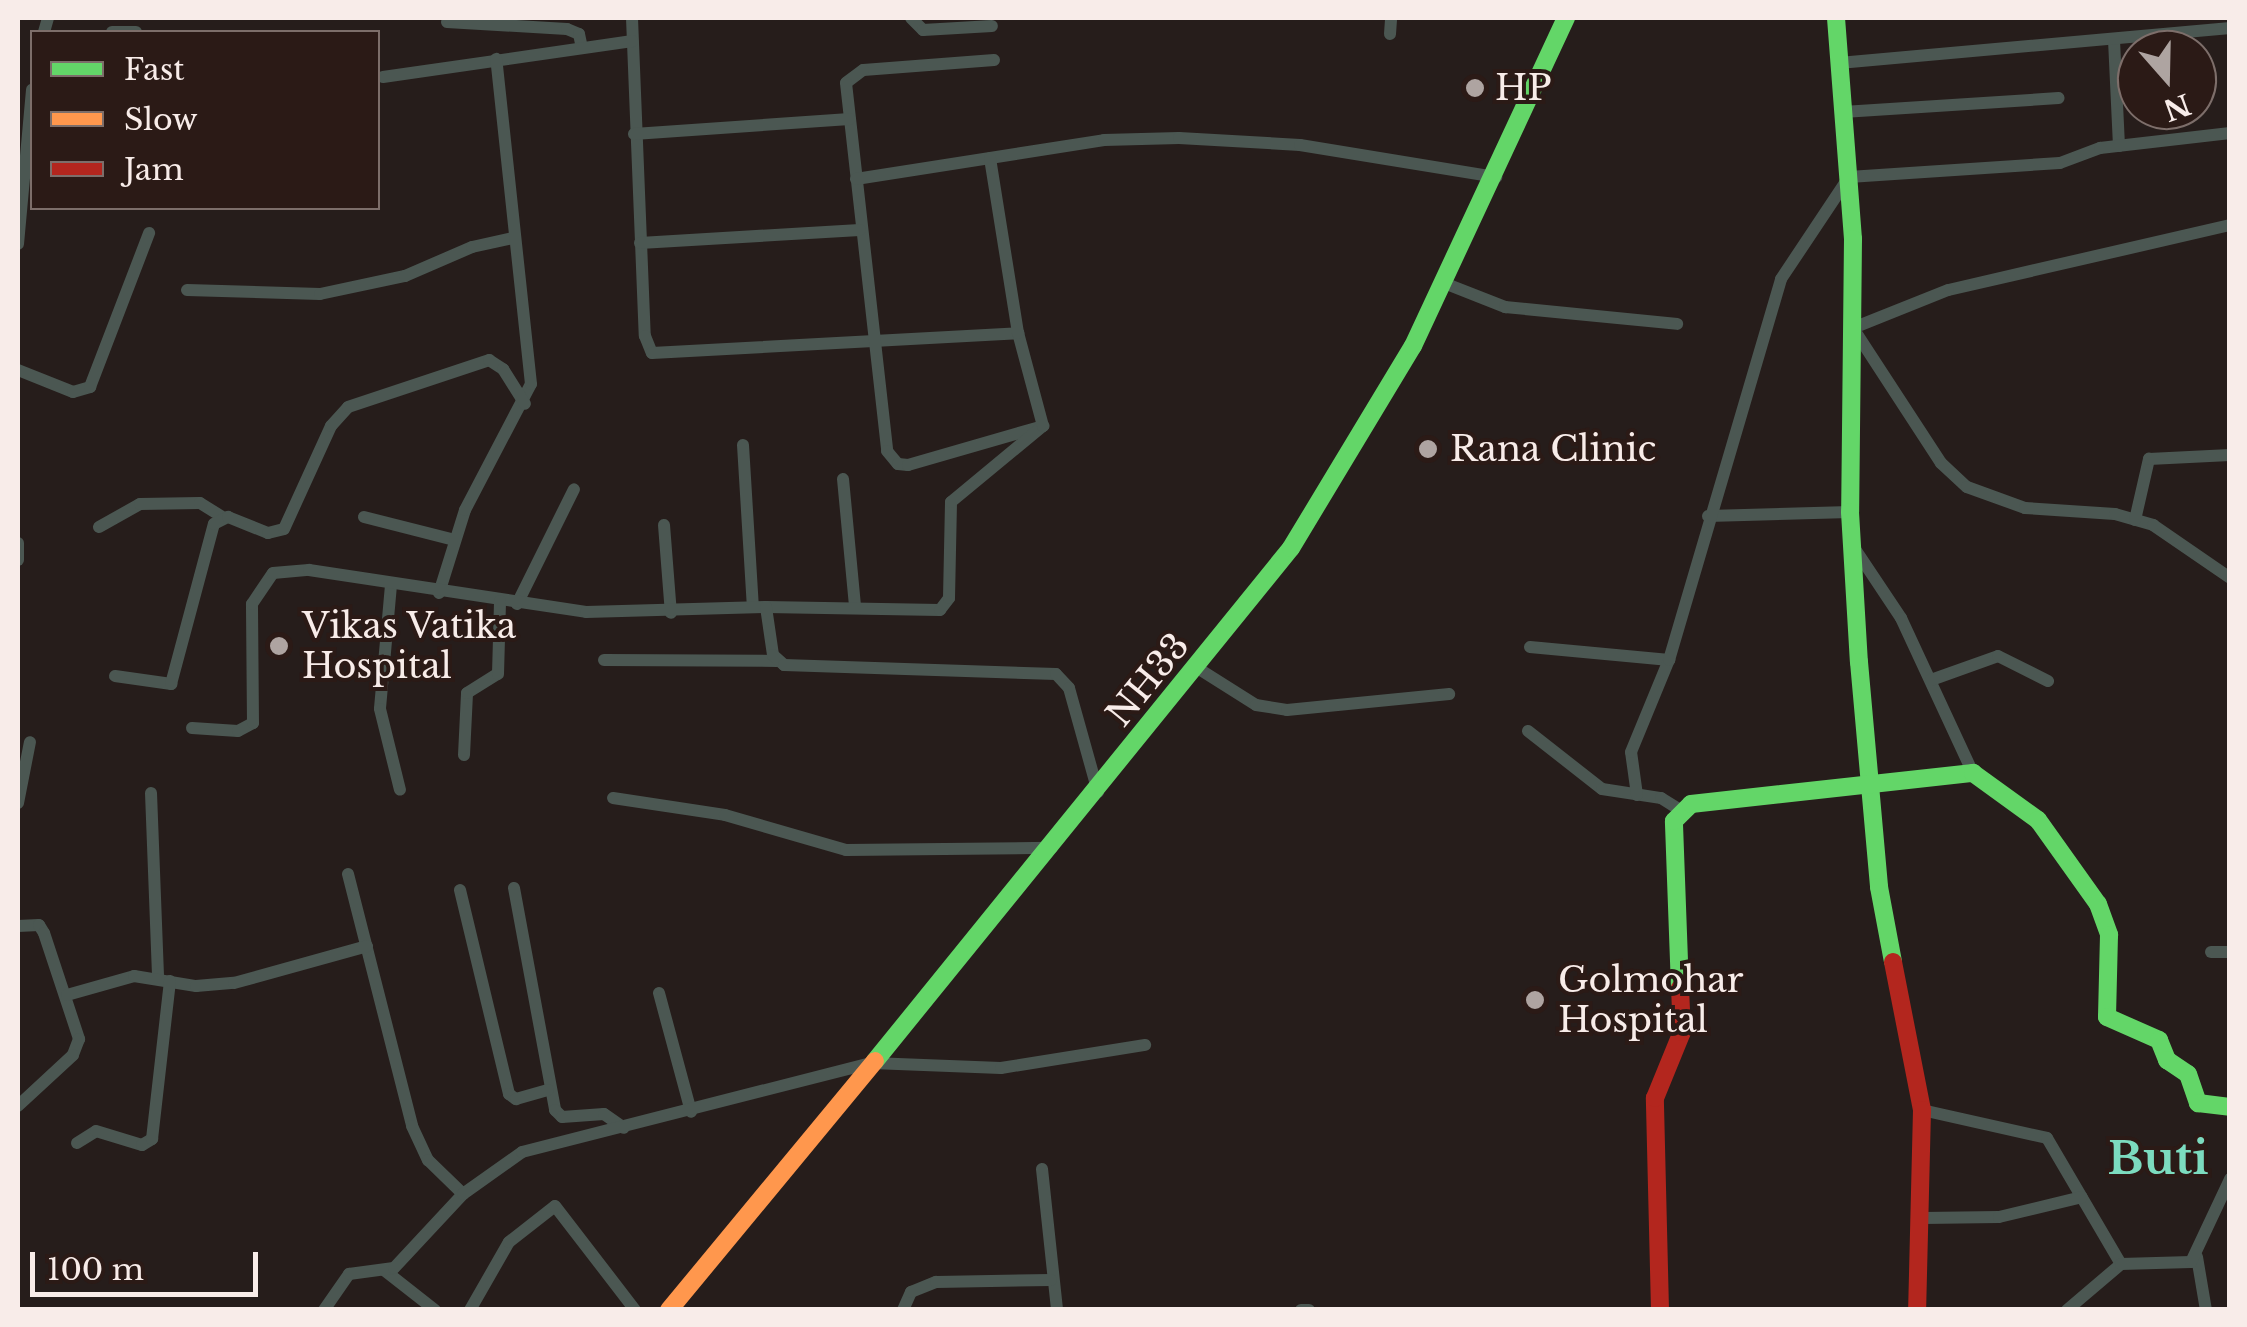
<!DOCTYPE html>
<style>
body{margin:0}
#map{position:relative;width:2247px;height:1327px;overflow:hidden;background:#261d1b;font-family:"Libre Baskerville",serif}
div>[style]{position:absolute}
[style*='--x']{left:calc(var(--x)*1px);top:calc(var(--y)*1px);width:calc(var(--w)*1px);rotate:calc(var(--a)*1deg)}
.street>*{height:12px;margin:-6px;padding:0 6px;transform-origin:6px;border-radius:6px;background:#4b5752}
.fast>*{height:18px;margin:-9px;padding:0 9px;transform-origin:9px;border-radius:9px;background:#63d668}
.slow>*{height:18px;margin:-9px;padding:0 9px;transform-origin:9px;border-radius:9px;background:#ff974d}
.jam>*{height:18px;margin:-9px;padding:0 9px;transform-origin:9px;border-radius:9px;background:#b3261e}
.dots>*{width:28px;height:28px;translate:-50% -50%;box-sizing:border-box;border:5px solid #2b1a16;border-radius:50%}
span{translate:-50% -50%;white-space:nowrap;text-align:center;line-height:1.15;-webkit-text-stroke:8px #2b1a16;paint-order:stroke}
.poi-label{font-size:35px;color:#f8ece9}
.left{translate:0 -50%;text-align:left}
.street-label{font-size:35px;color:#f8ece9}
.district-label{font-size:45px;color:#7cdbbf;font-weight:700}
.frame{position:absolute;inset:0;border:20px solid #f8ece9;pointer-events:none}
.legend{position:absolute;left:30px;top:30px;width:350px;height:180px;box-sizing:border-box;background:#2b1a16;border:2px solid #7d6e6a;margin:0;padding:12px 18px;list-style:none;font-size:30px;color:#f8ece9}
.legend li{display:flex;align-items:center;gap:20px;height:50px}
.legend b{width:50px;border:2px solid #7d6e6a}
.north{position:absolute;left:2117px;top:30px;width:100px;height:100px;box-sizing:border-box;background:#2b1a16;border:2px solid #7d6e6a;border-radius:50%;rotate:160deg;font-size:28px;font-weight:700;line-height:40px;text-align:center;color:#f8ece9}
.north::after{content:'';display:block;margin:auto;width:35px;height:45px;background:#aea4a1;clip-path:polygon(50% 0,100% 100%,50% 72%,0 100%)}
.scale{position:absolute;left:30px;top:1252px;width:228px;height:45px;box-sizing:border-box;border:5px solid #f8ece9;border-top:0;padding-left:12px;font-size:30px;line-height:35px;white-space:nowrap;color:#f8ece9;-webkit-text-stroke:8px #2b1a16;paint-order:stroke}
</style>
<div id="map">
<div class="street">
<div style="--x:632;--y:18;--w:318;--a:87.7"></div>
<div style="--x:645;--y:336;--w:18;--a:68"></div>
<div style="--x:652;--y:353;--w:367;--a:-3.1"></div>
<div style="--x:911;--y:18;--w:17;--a:45"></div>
<div style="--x:923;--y:30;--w:69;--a:-3.3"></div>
<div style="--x:447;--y:22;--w:120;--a:3.3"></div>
<div style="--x:567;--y:29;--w:13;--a:23"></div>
<div style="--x:579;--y:34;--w:14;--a:78"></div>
<div style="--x:44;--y:32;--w:15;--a:-74"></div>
<div style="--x:112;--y:32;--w:24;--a:0"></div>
<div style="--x:1390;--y:34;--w:16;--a:-86"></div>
<div style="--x:2114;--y:40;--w:106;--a:87.3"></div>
<div style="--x:994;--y:60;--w:131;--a:175.6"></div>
<div style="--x:863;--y:70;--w:21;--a:143"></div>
<div style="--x:846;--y:83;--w:370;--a:83.6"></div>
<div style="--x:887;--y:451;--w:17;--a:50"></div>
<div style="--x:898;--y:464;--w:10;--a:6"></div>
<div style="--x:908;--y:465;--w:141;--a:-16.1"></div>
<div style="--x:1839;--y:63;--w:393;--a:-5.1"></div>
<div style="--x:383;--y:77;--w:252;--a:-8.2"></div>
<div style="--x:1843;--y:112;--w:216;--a:-3.7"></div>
<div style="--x:634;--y:134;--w:216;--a:-4"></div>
<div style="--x:856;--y:179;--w:251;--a:-8.9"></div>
<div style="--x:1104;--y:140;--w:75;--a:-1.5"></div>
<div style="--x:1179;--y:138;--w:121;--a:3.3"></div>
<div style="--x:1300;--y:145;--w:199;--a:9.3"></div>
<div style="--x:2230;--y:225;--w:289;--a:167"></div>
<div style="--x:1948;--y:290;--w:102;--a:158.2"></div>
<div style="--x:1853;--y:328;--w:161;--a:56.9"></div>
<div style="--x:1941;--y:463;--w:35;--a:43"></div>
<div style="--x:1967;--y:487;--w:62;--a:19.9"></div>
<div style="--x:2025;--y:508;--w:90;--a:3.8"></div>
<div style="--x:2115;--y:514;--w:40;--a:16"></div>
<div style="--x:2153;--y:525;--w:93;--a:34.5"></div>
<div style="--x:640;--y:243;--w:220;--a:-3.4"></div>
<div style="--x:18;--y:244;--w:155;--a:-84.8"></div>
<div style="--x:1444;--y:283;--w:66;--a:21.5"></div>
<div style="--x:1505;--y:307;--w:173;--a:5.6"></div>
<div style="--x:187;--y:290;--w:133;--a:1.7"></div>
<div style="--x:320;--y:294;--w:87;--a:-12"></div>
<div style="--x:405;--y:276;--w:73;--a:-23.4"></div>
<div style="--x:472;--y:247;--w:42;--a:-12.4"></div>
<div style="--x:18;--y:370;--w:59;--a:21.8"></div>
<div style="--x:73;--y:392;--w:18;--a:-16"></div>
<div style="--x:90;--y:387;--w:165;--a:-69"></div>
<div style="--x:743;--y:445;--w:162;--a:86.5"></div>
<div style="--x:843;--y:479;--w:129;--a:84.6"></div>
<div style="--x:1708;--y:516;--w:142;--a:-1.6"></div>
<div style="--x:364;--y:517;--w:94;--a:14.2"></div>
<div style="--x:2135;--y:520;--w:63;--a:-77.1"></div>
<div style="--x:2149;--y:459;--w:81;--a:-2.8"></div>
<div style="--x:664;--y:525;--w:88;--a:85.5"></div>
<div style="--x:99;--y:527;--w:47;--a:-29.3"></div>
<div style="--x:140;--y:504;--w:60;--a:-1"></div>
<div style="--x:200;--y:503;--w:26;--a:32"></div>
<div style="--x:18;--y:543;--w:17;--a:90"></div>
<div style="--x:1853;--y:546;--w:87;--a:56.3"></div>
<div style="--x:1901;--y:618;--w:171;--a:65.1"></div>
<div style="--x:391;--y:585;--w:124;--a:95.1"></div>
<div style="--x:380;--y:709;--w:83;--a:76.1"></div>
<div style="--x:439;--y:593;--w:87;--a:-72.6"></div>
<div style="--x:465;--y:510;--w:142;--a:-62.4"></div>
<div style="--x:531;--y:384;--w:327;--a:-96.1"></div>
<div style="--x:517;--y:604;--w:128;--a:-63.6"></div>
<div style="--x:766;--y:607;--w:174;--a:1"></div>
<div style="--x:940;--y:610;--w:15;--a:-53"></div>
<div style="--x:949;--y:598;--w:96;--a:-88.8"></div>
<div style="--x:951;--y:502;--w:119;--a:-39.6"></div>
<div style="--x:1043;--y:426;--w:96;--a:-105"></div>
<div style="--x:1018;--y:333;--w:177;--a:-99.1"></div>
<div style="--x:1530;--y:647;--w:140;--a:5.3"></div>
<div style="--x:604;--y:660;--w:173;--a:0.3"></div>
<div style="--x:1199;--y:669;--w:67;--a:32.3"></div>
<div style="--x:1256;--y:705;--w:31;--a:9"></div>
<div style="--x:1287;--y:710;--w:163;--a:-5.6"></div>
<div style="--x:115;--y:676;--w:57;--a:8.1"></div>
<div style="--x:171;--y:684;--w:166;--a:-75"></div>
<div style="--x:214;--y:524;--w:16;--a:-27"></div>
<div style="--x:228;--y:517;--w:43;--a:21.8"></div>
<div style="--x:268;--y:533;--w:16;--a:-14"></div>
<div style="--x:284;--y:529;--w:113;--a:-65.5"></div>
<div style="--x:331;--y:426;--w:25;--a:-48"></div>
<div style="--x:348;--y:407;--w:149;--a:-18.4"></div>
<div style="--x:489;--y:360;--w:17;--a:33"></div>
<div style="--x:503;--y:369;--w:41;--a:57.8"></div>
<div style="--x:1931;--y:680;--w:71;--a:-19.7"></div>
<div style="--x:1998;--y:656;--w:56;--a:26.6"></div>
<div style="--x:192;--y:728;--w:46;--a:3.7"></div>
<div style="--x:238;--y:731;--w:17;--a:-28"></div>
<div style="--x:253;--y:723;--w:119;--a:-90.5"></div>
<div style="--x:252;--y:604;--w:37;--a:-56"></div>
<div style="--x:273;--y:573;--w:36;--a:-5"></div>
<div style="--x:309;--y:570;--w:280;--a:8.6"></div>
<div style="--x:586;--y:612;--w:180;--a:-1.6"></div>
<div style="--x:766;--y:607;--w:49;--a:81.7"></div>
<div style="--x:773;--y:655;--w:15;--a:42"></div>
<div style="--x:784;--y:665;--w:272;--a:1.9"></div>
<div style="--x:1056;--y:674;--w:19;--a:47"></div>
<div style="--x:1069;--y:688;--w:108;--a:74.4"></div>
<div style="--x:1528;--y:731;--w:94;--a:38.1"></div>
<div style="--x:1602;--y:789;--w:60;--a:8.7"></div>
<div style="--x:1661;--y:798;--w:22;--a:32"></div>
<div style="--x:464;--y:755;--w:62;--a:-87.2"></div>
<div style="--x:467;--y:693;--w:36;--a:-32"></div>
<div style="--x:498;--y:674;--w:73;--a:-88.4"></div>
<div style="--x:151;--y:793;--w:185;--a:87.8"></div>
<div style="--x:1637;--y:795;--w:43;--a:-97.9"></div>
<div style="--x:1631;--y:752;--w:100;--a:-67.6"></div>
<div style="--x:1669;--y:660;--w:397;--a:-73.6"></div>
<div style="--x:1781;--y:279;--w:123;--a:-56.3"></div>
<div style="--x:1849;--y:177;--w:211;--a:-3.8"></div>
<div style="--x:2060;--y:163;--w:43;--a:-20.6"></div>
<div style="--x:2100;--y:148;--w:131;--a:-6.6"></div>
<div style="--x:613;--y:798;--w:113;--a:8.6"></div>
<div style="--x:725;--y:815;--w:126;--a:16.1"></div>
<div style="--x:846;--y:850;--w:206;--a:-0.6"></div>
<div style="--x:18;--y:803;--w:62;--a:-78.9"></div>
<div style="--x:348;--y:874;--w:260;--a:75.7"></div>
<div style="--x:412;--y:1126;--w:38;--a:65"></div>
<div style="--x:428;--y:1160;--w:49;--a:44.2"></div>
<div style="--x:514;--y:888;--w:226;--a:79.5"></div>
<div style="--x:555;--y:1110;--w:10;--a:45"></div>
<div style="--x:562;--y:1117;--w:42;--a:-4.1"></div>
<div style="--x:604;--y:1114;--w:24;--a:35"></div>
<div style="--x:460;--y:890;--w:210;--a:76.5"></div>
<div style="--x:509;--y:1094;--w:9;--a:36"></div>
<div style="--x:516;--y:1099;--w:33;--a:-16"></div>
<div style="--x:18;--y:926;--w:21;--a:-3"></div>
<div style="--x:39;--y:925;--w:9;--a:58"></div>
<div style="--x:44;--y:933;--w:112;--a:71.7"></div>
<div style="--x:79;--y:1039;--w:17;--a:111"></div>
<div style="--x:73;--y:1055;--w:75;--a:137.2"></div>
<div style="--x:2211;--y:952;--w:19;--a:0"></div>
<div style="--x:659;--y:993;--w:123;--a:74.9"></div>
<div style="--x:67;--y:995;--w:70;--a:-15.8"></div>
<div style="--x:134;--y:976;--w:63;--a:9.2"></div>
<div style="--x:196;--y:986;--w:38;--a:-5"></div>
<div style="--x:234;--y:983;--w:138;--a:-15.5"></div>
<div style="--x:1922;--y:1110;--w:128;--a:12.6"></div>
<div style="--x:2047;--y:1138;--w:146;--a:59.6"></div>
<div style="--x:77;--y:1143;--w:22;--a:-32"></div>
<div style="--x:96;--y:1131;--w:48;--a:16.9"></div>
<div style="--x:142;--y:1145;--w:12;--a:-31"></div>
<div style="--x:152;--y:1139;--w:159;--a:-83.5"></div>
<div style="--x:1042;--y:1169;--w:142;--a:83.9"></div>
<div style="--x:1923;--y:1218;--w:76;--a:-0.8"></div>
<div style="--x:1999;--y:1217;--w:85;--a:-13.5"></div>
<div style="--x:2197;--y:1257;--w:54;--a:80.4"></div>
<div style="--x:384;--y:1270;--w:65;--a:38.1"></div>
<div style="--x:324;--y:1310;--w:44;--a:-55.2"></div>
<div style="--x:349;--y:1274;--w:45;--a:-7.6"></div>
<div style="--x:394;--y:1268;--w:101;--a:-47"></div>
<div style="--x:463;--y:1194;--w:72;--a:-35.4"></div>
<div style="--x:522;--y:1152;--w:361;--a:-14.3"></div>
<div style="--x:872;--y:1063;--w:129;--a:2.2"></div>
<div style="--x:1001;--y:1068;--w:146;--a:-9.1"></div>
<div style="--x:470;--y:1310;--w:78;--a:-60.2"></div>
<div style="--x:509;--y:1242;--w:58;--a:-38"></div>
<div style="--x:555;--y:1206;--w:131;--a:52.4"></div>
<div style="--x:903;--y:1310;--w:20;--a:-66"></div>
<div style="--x:911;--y:1292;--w:27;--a:-22"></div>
<div style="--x:936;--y:1282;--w:115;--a:-1"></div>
<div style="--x:1301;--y:1310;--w:8;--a:0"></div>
<div style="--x:2067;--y:1310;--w:71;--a:-40.4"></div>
<div style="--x:2121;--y:1264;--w:70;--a:-1.6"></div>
<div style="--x:2191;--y:1262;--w:92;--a:-64.8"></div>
</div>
<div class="fast">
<div style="--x:1836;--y:18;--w:222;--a:85.6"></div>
<div style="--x:1853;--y:239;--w:273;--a:90.6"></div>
<div style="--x:1850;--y:512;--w:150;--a:86.6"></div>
<div style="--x:1859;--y:662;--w:226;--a:84.9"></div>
<div style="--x:1879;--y:887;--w:76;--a:79.4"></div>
<div style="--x:1680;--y:988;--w:167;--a:-92.1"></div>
<div style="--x:1674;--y:821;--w:24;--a:-45"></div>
<div style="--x:1691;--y:804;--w:284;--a:-6.3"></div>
<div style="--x:1973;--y:773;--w:80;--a:35.9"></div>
<div style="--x:2038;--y:820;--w:103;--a:54.5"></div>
<div style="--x:2098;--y:904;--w:33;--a:70"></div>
<div style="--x:2109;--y:935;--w:82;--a:91.4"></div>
<div style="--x:2107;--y:1017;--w:57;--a:23.9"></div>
<div style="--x:2159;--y:1040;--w:22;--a:68"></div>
<div style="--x:2167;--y:1060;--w:25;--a:34"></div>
<div style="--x:2188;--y:1074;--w:31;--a:71"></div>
<div style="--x:2198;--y:1103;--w:32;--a:7"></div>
<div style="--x:875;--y:1061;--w:660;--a:-50.96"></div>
<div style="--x:1291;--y:548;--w:236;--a:-58.9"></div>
<div style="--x:1413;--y:346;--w:362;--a:-65"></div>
</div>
<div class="slow">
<div style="--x:669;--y:1310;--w:323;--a:-50.4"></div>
</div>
<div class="jam">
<div style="--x:1893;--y:962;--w:151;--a:78.9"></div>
<div style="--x:1922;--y:1110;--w:200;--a:91.4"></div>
<div style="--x:1660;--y:1310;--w:212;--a:-91.4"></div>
<div style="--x:1655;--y:1098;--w:71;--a:-67.8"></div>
<div style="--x:1682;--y:1032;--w:44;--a:-92.6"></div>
</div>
<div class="dots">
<div style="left:1475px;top:88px;background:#aea4a1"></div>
<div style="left:1428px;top:449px;background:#aea4a1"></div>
<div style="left:279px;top:646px;background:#aea4a1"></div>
<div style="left:1535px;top:1000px;background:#aea4a1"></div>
</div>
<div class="poi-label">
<span class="left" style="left:1495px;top:88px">HP</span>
<span class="left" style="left:1450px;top:449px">Rana Clinic</span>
<span class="left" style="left:302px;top:646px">Vikas Vatika<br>Hospital</span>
<span class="left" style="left:1558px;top:1000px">Golmohar<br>Hospital</span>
</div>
<div class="street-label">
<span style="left:1148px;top:680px;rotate:-51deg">NH33</span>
</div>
<div class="district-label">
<span style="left:2158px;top:1159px">Buti</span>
</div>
<div class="frame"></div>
<ul class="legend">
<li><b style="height:12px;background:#63d668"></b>Fast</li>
<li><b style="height:12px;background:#ff974d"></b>Slow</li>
<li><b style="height:12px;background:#b3261e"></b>Jam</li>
</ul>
<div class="north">N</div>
<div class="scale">100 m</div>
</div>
